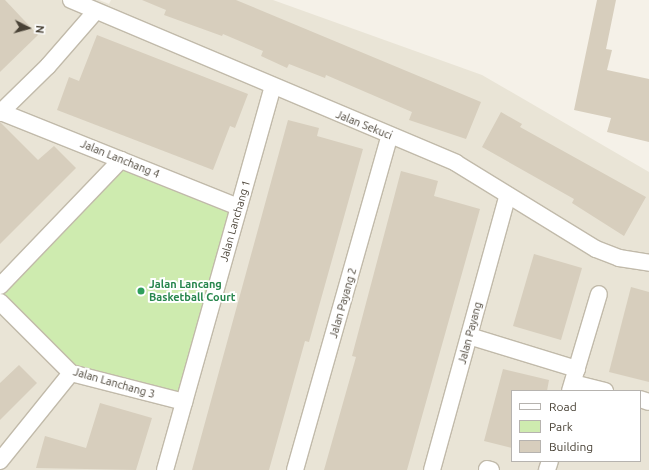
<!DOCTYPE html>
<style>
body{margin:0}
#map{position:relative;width:649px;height:470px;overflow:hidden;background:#f5f1e8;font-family:Ubuntu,sans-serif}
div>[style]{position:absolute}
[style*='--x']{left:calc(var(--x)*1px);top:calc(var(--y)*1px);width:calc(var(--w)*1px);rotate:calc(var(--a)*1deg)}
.residential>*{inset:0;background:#e9e4d6}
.green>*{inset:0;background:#ceebaf}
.building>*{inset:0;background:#d7cebd}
.roads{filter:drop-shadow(1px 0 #c1baaa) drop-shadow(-1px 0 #c1baaa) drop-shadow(0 1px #c1baaa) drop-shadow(0 -1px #c1baaa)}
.street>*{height:16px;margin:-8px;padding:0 8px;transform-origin:8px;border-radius:8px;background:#fff}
.dots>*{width:11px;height:11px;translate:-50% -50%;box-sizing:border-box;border:2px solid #fff;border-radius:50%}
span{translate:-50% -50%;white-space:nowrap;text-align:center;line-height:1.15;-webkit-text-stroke:4px #fff;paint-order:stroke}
.street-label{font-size:11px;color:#494236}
.leisure-label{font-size:11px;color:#27864d;font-weight:700}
.left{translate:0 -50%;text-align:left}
.legend{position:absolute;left:511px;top:390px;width:130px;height:72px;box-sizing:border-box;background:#fff;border:1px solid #b6b3af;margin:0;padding:5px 7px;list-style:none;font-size:12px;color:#494236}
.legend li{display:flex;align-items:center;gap:8px;height:20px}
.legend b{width:20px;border:1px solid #b6b3af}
.north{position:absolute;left:8px;top:8px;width:40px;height:40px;-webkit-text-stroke:3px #fff;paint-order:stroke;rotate:96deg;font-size:11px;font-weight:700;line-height:16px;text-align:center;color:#494236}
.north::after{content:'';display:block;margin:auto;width:14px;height:18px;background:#494236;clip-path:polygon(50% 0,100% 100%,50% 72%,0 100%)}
</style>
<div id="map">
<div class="residential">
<div style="clip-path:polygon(evenodd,0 0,99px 0,109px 4px,111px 0,273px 0,482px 75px,649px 172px,649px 470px,0 470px,0 0,512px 391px,640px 391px,640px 461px,512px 461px,512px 391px)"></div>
</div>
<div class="green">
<div style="clip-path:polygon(121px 160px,239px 207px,184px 402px,71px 373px,0 302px,0 286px)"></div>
</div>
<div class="building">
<div style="clip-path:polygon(0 0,5px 0,38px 35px,0 72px)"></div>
<div style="clip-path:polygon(142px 0,236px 0,481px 102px,466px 139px,409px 120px,412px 112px,326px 75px,325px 78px,289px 64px,287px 68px,261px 56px,263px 51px,223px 34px,222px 36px,164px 15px,166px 10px)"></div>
<div style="clip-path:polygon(597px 0,616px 0,606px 49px,612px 50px,607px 70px,649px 79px,649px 142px,607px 132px,611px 118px,574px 110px)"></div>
<div style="clip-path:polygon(97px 35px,248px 94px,235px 128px,230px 126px,213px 170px,57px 110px,69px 77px,79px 81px)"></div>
<div style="clip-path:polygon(501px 112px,522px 124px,520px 127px,646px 197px,624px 236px,572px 203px,574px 199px,482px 147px)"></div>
<div style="clip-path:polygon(288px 120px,319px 128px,317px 136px,363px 149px,309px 342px,305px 341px,269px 470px,192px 470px)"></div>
<div style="clip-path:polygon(0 122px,38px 160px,54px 146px,76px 168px,0 244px)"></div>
<div style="clip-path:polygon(401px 171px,438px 181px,434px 196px,480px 209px,407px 470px,324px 470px,356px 357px,352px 356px)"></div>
<div style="clip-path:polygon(534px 254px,582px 268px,561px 340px,513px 326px)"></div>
<div style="clip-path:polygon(631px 287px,649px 292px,649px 382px,609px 372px)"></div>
<div style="clip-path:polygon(19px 365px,37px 383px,0 420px,0 383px)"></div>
<div style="clip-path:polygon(503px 369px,549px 380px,547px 391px,512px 391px,512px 448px,484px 441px)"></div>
<div style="clip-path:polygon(100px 403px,152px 418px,136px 470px,36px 468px,45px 436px,86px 448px)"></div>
</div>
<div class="roads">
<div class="street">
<div style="--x:71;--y:0;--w:418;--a:22.9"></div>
<div style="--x:456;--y:163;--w:164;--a:31.6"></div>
<div style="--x:596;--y:249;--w:25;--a:21"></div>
<div style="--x:619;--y:258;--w:30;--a:9"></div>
<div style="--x:1;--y:112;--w:256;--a:21.8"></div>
<div style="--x:0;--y:113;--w:67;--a:-44.4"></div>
<div style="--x:48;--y:66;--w:72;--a:-49"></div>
<div style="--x:0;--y:286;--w:175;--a:-46.2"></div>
<div style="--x:0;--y:302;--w:100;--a:45"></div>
<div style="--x:71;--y:373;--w:117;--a:14.4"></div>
<div style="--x:469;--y:336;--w:113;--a:17"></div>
<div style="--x:573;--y:383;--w:33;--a:14"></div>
<div style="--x:570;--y:391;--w:101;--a:-73.4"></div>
<div style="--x:640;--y:399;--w:9;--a:18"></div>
<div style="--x:0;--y:461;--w:113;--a:-51.1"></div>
<div style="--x:487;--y:469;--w:4;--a:14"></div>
<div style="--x:165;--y:470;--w:398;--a:-74.3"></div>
<div style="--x:295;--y:470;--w:348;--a:-74.2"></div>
<div style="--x:432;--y:470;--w:285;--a:-74.6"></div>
<div style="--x:547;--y:470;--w:9;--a:-72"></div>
</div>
</div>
<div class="dots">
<div style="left:141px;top:291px;background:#2e9e5b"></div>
</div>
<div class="street-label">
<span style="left:364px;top:125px;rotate:22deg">Jalan Sekuci</span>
<span style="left:120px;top:159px;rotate:22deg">Jalan Lanchang 4</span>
<span style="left:235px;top:221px;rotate:-74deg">Jalan Lanchang 1</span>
<span style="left:343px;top:303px;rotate:-74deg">Jalan Payang 2</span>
<span style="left:470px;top:333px;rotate:-75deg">Jalan Payang</span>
<span style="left:114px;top:383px;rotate:16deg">Jalan Lanchang 3</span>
</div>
<div class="leisure-label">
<span class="left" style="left:149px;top:291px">Jalan Lancang<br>Basketball Court</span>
</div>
<ul class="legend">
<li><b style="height:5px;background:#fff"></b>Road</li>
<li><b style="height:11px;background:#ceebaf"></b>Park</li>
<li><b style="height:11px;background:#d7cebd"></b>Building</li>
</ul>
<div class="north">N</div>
</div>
